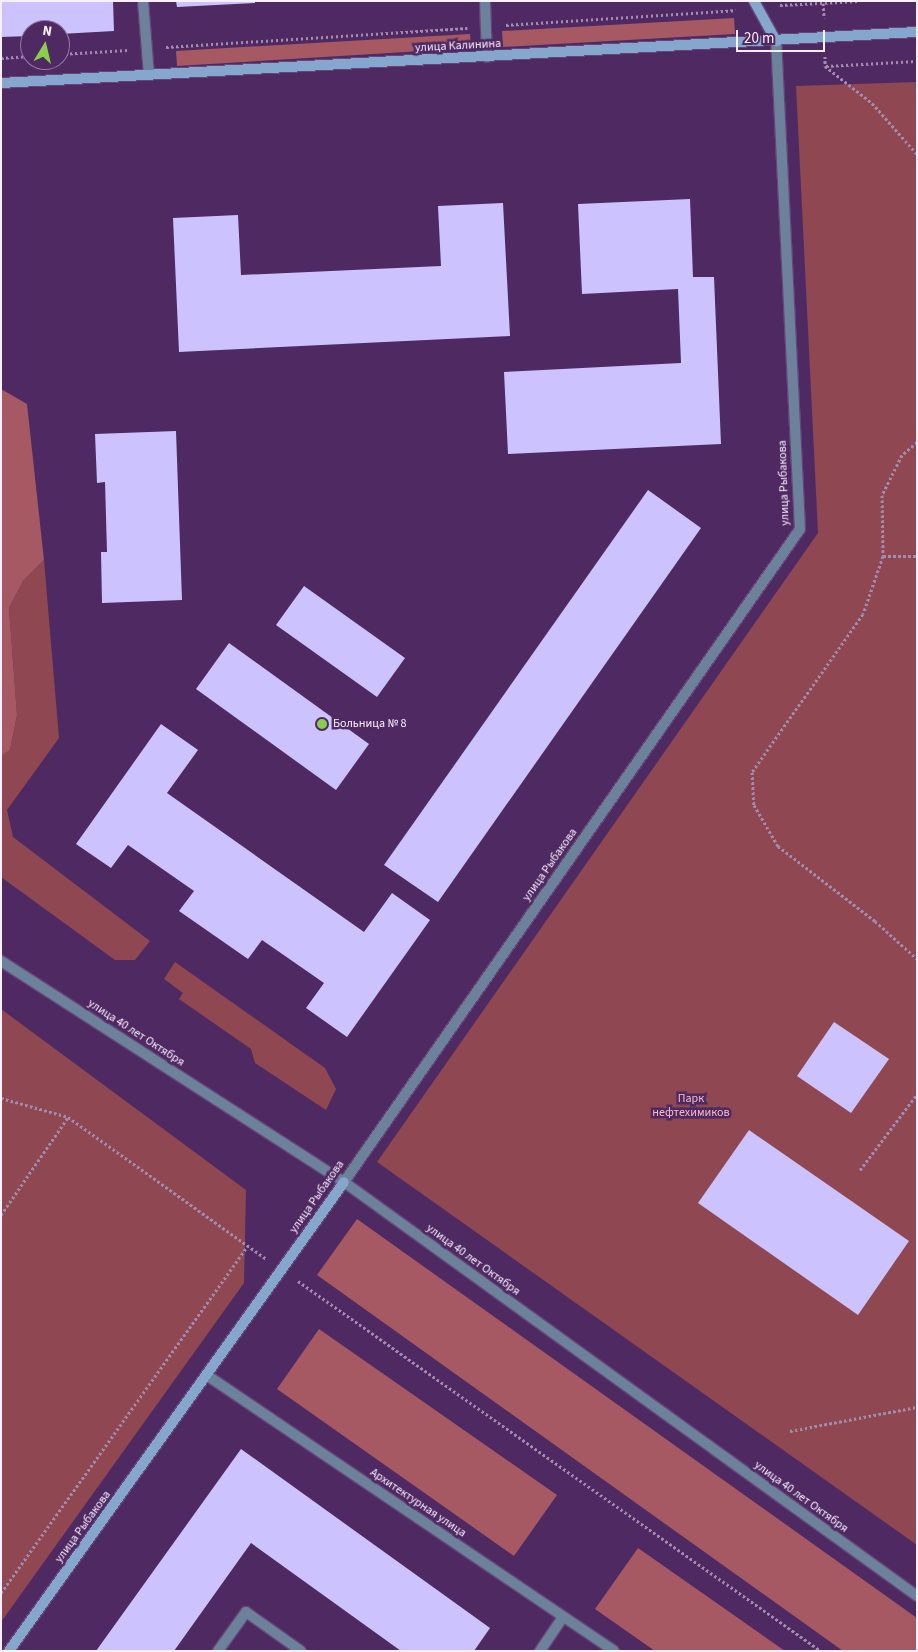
<!DOCTYPE html>
<meta charset="utf-8">
<style>
body{margin:0}
#map{position:relative;width:918px;height:1652px;overflow:hidden;background:#4f2962;font-family:"Source Sans 3",sans-serif}
div>[style]{position:absolute}
[style*='--x']{left:calc(var(--x)*1px);top:calc(var(--y)*1px);width:calc(var(--w)*1px);rotate:calc(var(--a)*1deg)}
.green>*{inset:0;background:#8f4751}
.forest>*{inset:0;background:#a65963}
.building>*{inset:0;background:#ccc2fd}
.path>*{height:3px;margin-top:-1.5px;transform-origin:0;background:repeating-linear-gradient(90deg,#a28baf 0 2.5px,transparent 0 5px)}
.roads{filter:drop-shadow(1px 0 #674578) drop-shadow(-1px 0 #674578) drop-shadow(0 1px #674578) drop-shadow(0 -1px #674578)}
.lane>*{height:10px;margin:-5px;padding:0 5px;transform-origin:5px;border-radius:5px;background:#6c819a}
.street>*{height:10px;margin:-5px;padding:0 5px;transform-origin:5px;border-radius:5px;background:#6c819a}
.secondary>*{height:10px;margin:-5px;padding:0 5px;transform-origin:5px;border-radius:5px;background:#85a7ce}
.dots>*{width:14px;height:14px;translate:-50% -50%;box-sizing:border-box;border:2px solid #4f2962;border-radius:50%}
span{translate:-50% -50%;white-space:nowrap;text-align:center;line-height:1.15;-webkit-text-stroke:5px #4f2962;paint-order:stroke}
.street-label{font-size:12px;color:#f8f0fe}
.poi-label{font-size:12px;color:#f8f0fe}
.left{translate:0 -50%;text-align:left}
.park-label{font-size:12px;color:#fdb9bf}
.frame{position:absolute;inset:0;border:2px solid #f8f0fe;pointer-events:none}
.north{position:absolute;left:20px;top:20px;width:50px;height:50px;box-sizing:border-box;background:#4f2962;border:1px solid #9379a0;border-radius:50%;rotate:9deg;font-size:14px;font-weight:700;line-height:20px;text-align:center;color:#f8f0fe}
.north::after{content:'';display:block;margin:auto;width:18px;height:22px;background:#89cf49;clip-path:polygon(50% 0,100% 100%,50% 72%,0 100%)}
.scale{position:absolute;left:736px;top:30px;width:89px;height:22px;box-sizing:border-box;border:2px solid #f8f0fe;border-top:0;padding-left:6px;font-size:15px;line-height:18px;white-space:nowrap;color:#f8f0fe;-webkit-text-stroke:4px #4f2962;paint-order:stroke}
</style>
<div id="map">
<div class="green">
<div style="clip-path:polygon(917px 82px,917px 1545px,377px 1162px,818px 533px,796px 86px)"></div>
<div style="clip-path:polygon(44px 560px,59px 738px,7px 810px,13px 837px,150px 941px,135px 960px,115px 960px,1px 877px,1px 756px,10px 750px,17px 715px,9px 608px,23px 581px)"></div>
<div style="clip-path:polygon(175px 962px,325px 1068px,336px 1089px,326px 1110px,255px 1063px,251px 1049px,179px 999px,183px 993px,164px 979px)"></div>
<div style="clip-path:polygon(1px 1009px,246px 1190px,244px 1283px,1px 1622px)"></div>
</div>
<div class="forest">
<div style="clip-path:polygon(734px 18px,735px 34px,503px 47px,502px 31px)"></div>
<div style="clip-path:polygon(470px 34px,471px 48px,177px 66px,176px 51px)"></div>
<div style="clip-path:polygon(1px 389px,27px 404px,44px 560px,23px 581px,9px 608px,17px 715px,10px 750px,1px 756px)"></div>
<div style="clip-path:polygon(357px 1219px,917px 1618px,917px 1651px,843px 1651px,317px 1275px)"></div>
<div style="clip-path:polygon(319px 1329px,557px 1495px,514px 1556px,277px 1389px)"></div>
<div style="clip-path:polygon(638px 1548px,785px 1651px,655px 1651px,595px 1609px)"></div>
</div>
<div class="building">
<div style="clip-path:polygon(1px 1px,113px 1px,114px 31px,60px 34px,60px 30px,30px 30px,30px 36px,1px 37px)"></div>
<div style="clip-path:polygon(176px 1px,255px 1px,255px 3px,177px 7px)"></div>
<div style="clip-path:polygon(690px 199px,693px 277px,714px 277px,721px 444px,508px 454px,504px 372px,681px 363px,678px 289px,582px 294px,578px 204px)"></div>
<div style="clip-path:polygon(503px 203px,510px 336px,179px 352px,173px 218px,238px 215px,241px 275px,441px 266px,438px 206px)"></div>
<div style="clip-path:polygon(176px 431px,182px 600px,102px 603px,101px 552px,107px 552px,105px 482px,97px 483px,95px 434px)"></div>
<div style="clip-path:polygon(648px 490px,701px 528px,438px 902px,384px 865px)"></div>
<div style="clip-path:polygon(304px 586px,405px 658px,377px 697px,276px 625px)"></div>
<div style="clip-path:polygon(229px 643px,369px 744px,336px 790px,196px 689px)"></div>
<div style="clip-path:polygon(161px 724px,198px 750px,167px 793px,364px 932px,392px 893px,430px 920px,347px 1037px,306px 1008px,324px 983px,262px 940px,248px 959px,179px 911px,194px 891px,128px 845px,111px 868px,76px 844px)"></div>
<div style="clip-path:polygon(834px 1022px,889px 1059px,851px 1113px,797px 1076px)"></div>
<div style="clip-path:polygon(749px 1130px,909px 1241px,858px 1315px,698px 1203px)"></div>
<div style="clip-path:polygon(241px 1449px,490px 1628px,474px 1651px,401px 1651px,251px 1543px,174px 1651px,96px 1651px)"></div>
</div>
<div class="path">
<div style="--x:823;--y:3;--w:15;--a:86"></div>
<div style="--x:780;--y:5;--w:79;--a:-2.9"></div>
<div style="--x:506;--y:25;--w:230;--a:-3.7"></div>
<div style="--x:166;--y:47;--w:302;--a:-3.6"></div>
<div style="--x:60;--y:54;--w:68;--a:-3.4"></div>
<div style="--x:825;--y:56;--w:10;--a:90"></div>
<div style="--x:825;--y:66;--w:60;--a:38.2"></div>
<div style="--x:872;--y:103;--w:68;--a:48.6"></div>
<div style="--x:1;--y:58;--w:29;--a:-4"></div>
<div style="--x:826;--y:66;--w:91;--a:-3.1"></div>
<div style="--x:917;--y:442;--w:20;--a:139"></div>
<div style="--x:902;--y:455;--w:45;--a:116.6"></div>
<div style="--x:882;--y:495;--w:61;--a:89.1"></div>
<div style="--x:883;--y:556;--w:61;--a:109"></div>
<div style="--x:863;--y:614;--w:193;--a:125.1"></div>
<div style="--x:752;--y:772;--w:33;--a:87"></div>
<div style="--x:754;--y:805;--w:48;--a:59.7"></div>
<div style="--x:778;--y:846;--w:123;--a:37.7"></div>
<div style="--x:875;--y:921;--w:57;--a:42.1"></div>
<div style="--x:883;--y:556;--w:34;--a:0"></div>
<div style="--x:1;--y:1098;--w:70;--a:15.8"></div>
<div style="--x:860;--y:1170;--w:95;--a:-53.1"></div>
<div style="--x:1;--y:1215;--w:119;--a:-55.6"></div>
<div style="--x:68;--y:1117;--w:244;--a:35.6"></div>
<div style="--x:298;--y:1281;--w:641;--a:35.28"></div>
<div style="--x:790;--y:1431;--w:129;--a:-10.7"></div>
<div style="--x:1;--y:1593;--w:426;--a:-54.6"></div>
</div>
<div class="roads">
<div class="lane">
<div style="--x:143;--y:1;--w:74;--a:85.4"></div>
<div style="--x:485;--y:1;--w:56;--a:88"></div>
<div style="--x:218;--y:1651;--w:48;--a:-54.3"></div>
<div style="--x:246;--y:1612;--w:67;--a:35.3"></div>
<div style="--x:540;--y:1651;--w:41;--a:-55.9"></div>
</div>
<div class="street">
<div style="--x:1;--y:961;--w:408;--a:32.8"></div>
<div style="--x:344;--y:1182;--w:707;--a:35.85"></div>
<div style="--x:344;--y:1182;--w:796;--a:-55.07"></div>
<div style="--x:800;--y:529;--w:489;--a:-92.8"></div>
<div style="--x:208;--y:1376;--w:490;--a:34.1"></div>
</div>
<div class="secondary">
<div style="--x:754;--y:1;--w:46;--a:61.2"></div>
<div style="--x:1;--y:83;--w:917;--a:-3.19"></div>
<div style="--x:9;--y:1651;--w:576;--a:-54.46"></div>
</div>
</div>
<div class="dots">
<div style="left:322px;top:724px;background:#89cf49"></div>
</div>
<div class="street-label">
<span style="left:458px;top:46px;rotate:-3deg">улица Калинина</span>
<span style="left:784px;top:483px;rotate:-92deg">улица Рыбакова</span>
<span style="left:550px;top:865px;rotate:-55deg">улица Рыбакова</span>
<span style="left:136px;top:1033px;rotate:33deg">улица 40 лет Октября</span>
<span style="left:317px;top:1197px;rotate:-55deg">улица Рыбакова</span>
<span style="left:473px;top:1260px;rotate:36deg">улица 40 лет Октября</span>
<span style="left:801px;top:1497px;rotate:36deg">улица 40 лет Октября</span>
<span style="left:418px;top:1503px;rotate:34deg">Архитектурная улица</span>
<span style="left:83px;top:1527px;rotate:-54deg">улица Рыбакова</span>
</div>
<div class="poi-label">
<span class="left" style="left:333px;top:724px">Больница № 8</span>
</div>
<div class="park-label">
<span style="left:691px;top:1106px">Парк<br>нефтехимиков</span>
</div>
<div class="frame"></div>
<div class="north">N</div>
<div class="scale">20 m</div>
</div>
